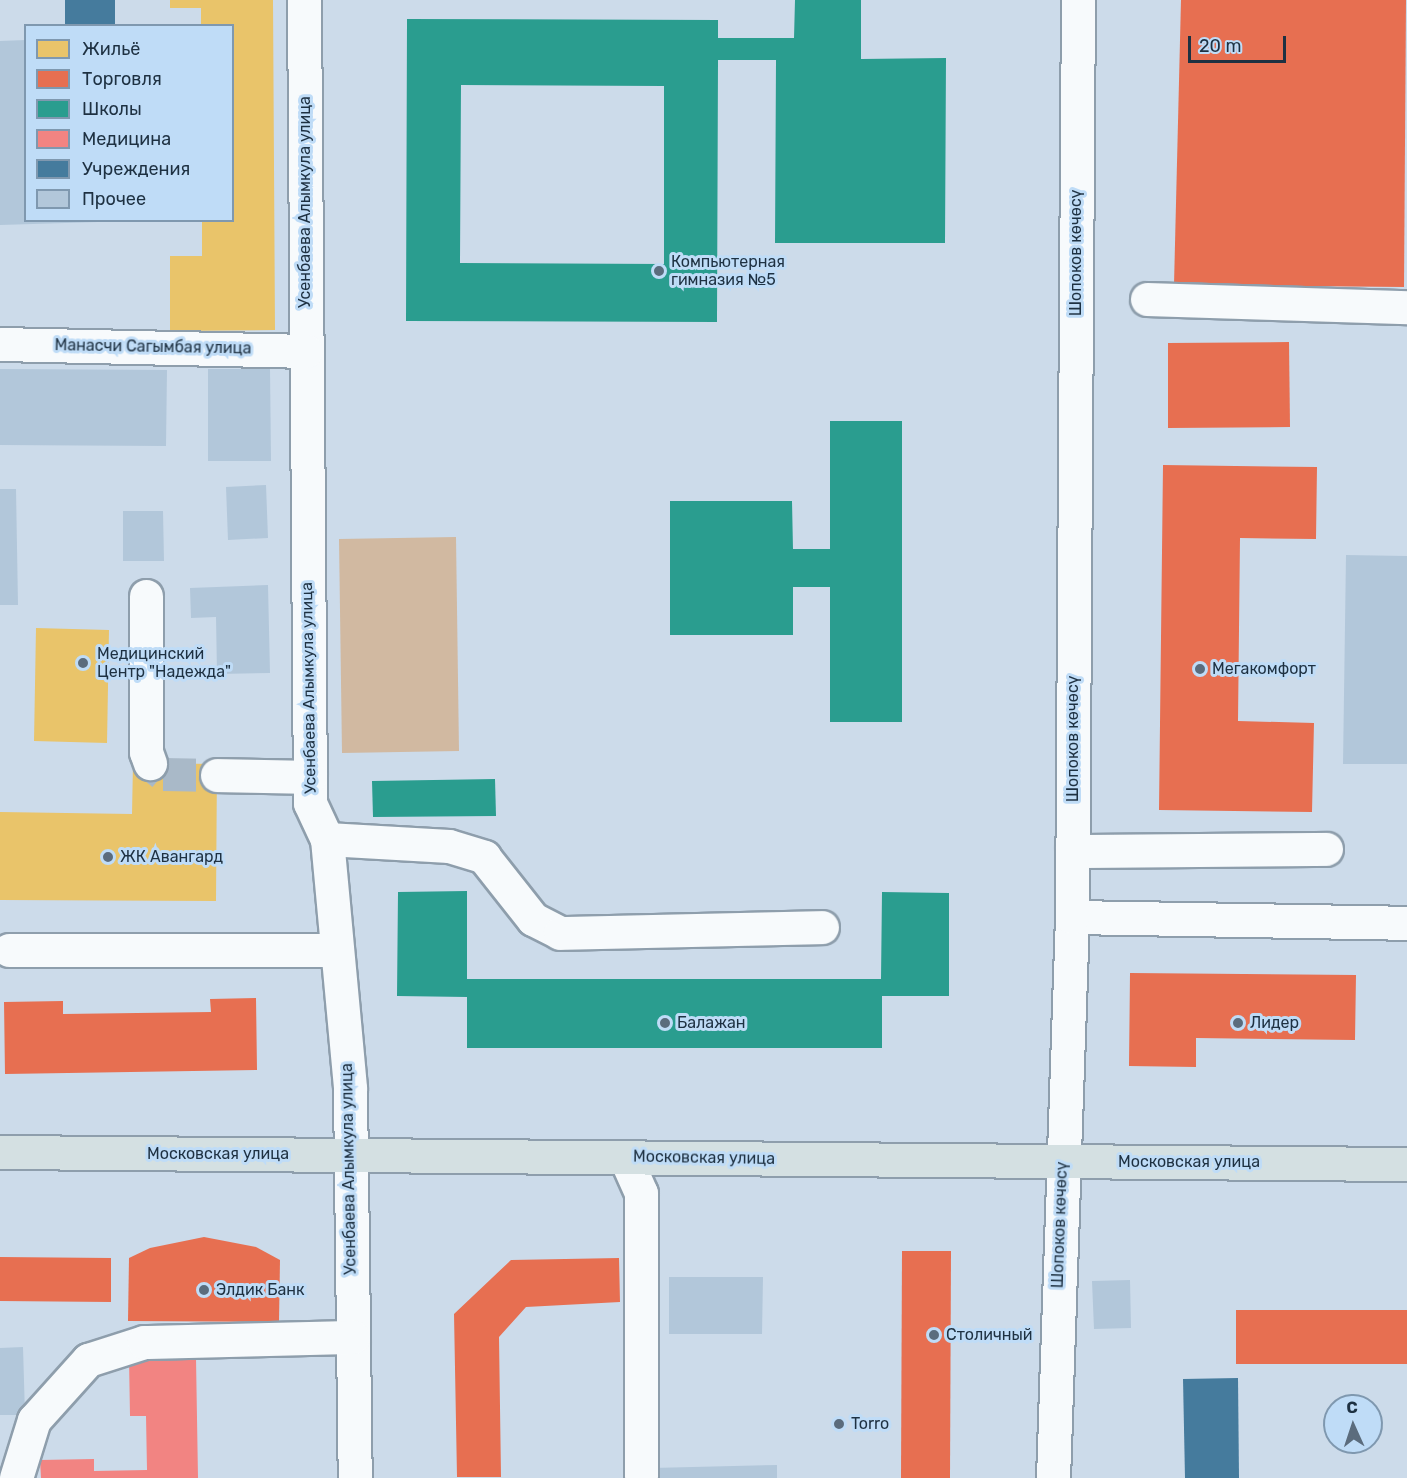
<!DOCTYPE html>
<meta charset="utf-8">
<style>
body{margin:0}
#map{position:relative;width:1407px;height:1478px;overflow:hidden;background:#ccdbea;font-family:Rubik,sans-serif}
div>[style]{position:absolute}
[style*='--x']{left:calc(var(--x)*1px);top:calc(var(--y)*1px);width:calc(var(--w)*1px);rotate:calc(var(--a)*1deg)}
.green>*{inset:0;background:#d1b9a1}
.homes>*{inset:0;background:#e9c46a}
.shops>*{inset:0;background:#e76f51}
.schools>*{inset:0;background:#2a9d8f}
.health>*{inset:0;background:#f28482}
.public>*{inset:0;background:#457b9d}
.building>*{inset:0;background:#b2c7da}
.minor-tunnel>*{height:33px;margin-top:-16.5px;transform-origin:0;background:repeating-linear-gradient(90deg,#a9b9c8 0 33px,transparent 0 49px)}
.roads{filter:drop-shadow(2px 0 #8e9eac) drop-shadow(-2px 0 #8e9eac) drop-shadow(0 2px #8e9eac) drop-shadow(0 -2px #8e9eac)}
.minor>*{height:33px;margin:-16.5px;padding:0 16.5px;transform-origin:16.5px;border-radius:16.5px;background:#f7fafc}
.major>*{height:33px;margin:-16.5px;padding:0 16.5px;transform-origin:16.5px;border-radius:16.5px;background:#d4e0e2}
.dots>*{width:16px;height:16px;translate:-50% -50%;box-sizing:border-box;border:3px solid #bfdcf7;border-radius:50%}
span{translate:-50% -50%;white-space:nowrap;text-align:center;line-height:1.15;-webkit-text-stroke:6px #bfdcf7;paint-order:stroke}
.street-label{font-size:16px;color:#1e3142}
.poi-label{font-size:16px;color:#1e3142}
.left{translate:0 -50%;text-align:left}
.legend{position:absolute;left:24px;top:24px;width:210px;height:198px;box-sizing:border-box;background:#bfdcf7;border:2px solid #7f98af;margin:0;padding:8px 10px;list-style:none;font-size:18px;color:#1e3142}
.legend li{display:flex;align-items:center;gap:12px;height:30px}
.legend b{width:30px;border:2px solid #7f98af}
.north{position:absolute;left:1323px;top:1394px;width:60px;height:60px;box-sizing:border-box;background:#bfdcf7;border:2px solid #7f98af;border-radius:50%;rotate:357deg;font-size:16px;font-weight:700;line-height:24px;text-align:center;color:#1e3142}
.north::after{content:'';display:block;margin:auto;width:21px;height:27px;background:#5b6c7d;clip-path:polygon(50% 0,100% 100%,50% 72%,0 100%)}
.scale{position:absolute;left:1188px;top:36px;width:98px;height:27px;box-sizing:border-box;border:3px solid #1e3142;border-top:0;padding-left:8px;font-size:18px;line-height:21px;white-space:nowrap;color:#1e3142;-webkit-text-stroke:4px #bfdcf7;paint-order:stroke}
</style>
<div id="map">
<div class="green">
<div style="clip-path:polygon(456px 537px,459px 751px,342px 753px,339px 539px)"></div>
</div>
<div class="homes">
<div style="clip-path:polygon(170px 0,273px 0,275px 330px,170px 331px,170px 256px,202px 256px,202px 220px,232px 220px,232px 26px,201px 26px,201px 8px,170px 8px)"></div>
<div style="clip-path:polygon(36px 628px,109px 630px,107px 743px,34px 741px)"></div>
<div style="clip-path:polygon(133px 763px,217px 764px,216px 901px,0 900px,0 812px,132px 814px)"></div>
</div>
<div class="shops">
<div style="clip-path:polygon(1181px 0,1406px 0,1404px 287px,1174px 285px)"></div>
<div style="clip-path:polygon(1289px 342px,1290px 427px,1168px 428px,1168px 343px)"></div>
<div style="clip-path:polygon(1163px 465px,1317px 467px,1316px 539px,1240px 538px,1238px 721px,1314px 723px,1312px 812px,1159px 810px)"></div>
<div style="clip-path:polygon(1130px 973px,1356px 975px,1355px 1040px,1196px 1038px,1196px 1067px,1129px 1066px)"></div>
<div style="clip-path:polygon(256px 998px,257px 1070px,5px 1074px,4px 1002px,63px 1001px,63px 1014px,211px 1012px,210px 999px)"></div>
<div style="clip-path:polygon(204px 1237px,256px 1247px,280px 1260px,279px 1322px,128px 1321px,129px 1258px,150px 1248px)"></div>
<div style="clip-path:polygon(902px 1251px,951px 1251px,950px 1478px,901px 1478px)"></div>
<div style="clip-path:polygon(0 1257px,111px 1258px,111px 1302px,0 1301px)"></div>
<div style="clip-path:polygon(619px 1258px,620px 1302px,526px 1307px,499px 1337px,501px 1477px,457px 1477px,454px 1314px,511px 1260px)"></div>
<div style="clip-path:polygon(1236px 1310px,1407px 1310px,1407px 1364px,1236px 1364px)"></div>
</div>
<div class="schools">
<div style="clip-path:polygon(evenodd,795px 0,861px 0,861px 59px,946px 58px,945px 243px,775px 243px,776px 60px,718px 60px,717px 322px,406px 321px,407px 19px,718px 20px,718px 38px,794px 38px,795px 0,461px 85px,664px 86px,664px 264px,460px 263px,461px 85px)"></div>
<div style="clip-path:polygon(830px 421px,902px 421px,902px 722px,830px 722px,830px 587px,793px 587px,793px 635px,670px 635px,670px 501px,792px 501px,793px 549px,830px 549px)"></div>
<div style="clip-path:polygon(495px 779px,496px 816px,373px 817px,372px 781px)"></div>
<div style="clip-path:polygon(467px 891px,467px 979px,881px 979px,882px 892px,949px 893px,949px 996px,882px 996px,882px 1048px,467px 1048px,467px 997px,397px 996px,398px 892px)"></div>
</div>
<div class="health">
<div style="clip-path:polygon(196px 1358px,198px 1478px,41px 1478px,40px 1460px,94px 1459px,94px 1471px,147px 1470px,146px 1416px,130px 1416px,129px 1359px)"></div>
</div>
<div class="public">
<div style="clip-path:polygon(65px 0,115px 0,115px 26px,65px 26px)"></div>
<div style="clip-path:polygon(1238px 1378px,1239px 1478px,1185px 1478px,1183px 1379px)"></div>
</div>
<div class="building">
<div style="clip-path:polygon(26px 40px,26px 220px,98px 222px,0 225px,0 41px)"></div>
<div style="clip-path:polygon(0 369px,167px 370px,166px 446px,0 445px)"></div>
<div style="clip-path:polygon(208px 369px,270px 369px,271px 461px,208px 461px)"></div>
<div style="clip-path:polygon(266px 485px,268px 538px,228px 540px,226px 487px)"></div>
<div style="clip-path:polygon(0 489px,16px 489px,18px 605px,0 605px)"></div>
<div style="clip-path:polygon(123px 511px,163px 511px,164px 561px,123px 561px)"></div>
<div style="clip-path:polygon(1346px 555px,1407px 556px,1407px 764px,1343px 764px)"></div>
<div style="clip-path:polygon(268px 585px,270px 673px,217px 674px,216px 617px,191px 618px,190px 588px)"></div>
<div style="clip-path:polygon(669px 1277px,763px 1277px,762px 1334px,669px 1334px)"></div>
<div style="clip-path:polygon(1130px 1280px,1131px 1328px,1094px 1329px,1092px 1281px)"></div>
<div style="clip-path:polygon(23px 1347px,25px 1415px,0 1415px,0 1348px)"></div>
<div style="clip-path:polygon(777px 1465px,777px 1478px,652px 1478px,652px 1468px)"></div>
</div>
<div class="minor-tunnel">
<div style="--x:150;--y:763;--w:17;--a:40"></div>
<div style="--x:163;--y:774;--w:54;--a:1.1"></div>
</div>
<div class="roads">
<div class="minor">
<div style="--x:304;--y:0;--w:803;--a:89.57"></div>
<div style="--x:310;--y:803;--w:40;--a:65"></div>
<div style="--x:327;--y:839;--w:251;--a:84.7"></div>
<div style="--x:350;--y:1089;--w:389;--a:89.3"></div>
<div style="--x:1147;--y:299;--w:260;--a:1.8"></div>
<div style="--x:0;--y:344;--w:306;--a:1.3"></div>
<div style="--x:146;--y:596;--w:156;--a:90"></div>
<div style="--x:146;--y:752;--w:12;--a:70"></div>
<div style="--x:217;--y:775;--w:93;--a:1.2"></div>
<div style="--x:327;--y:839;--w:122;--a:3.3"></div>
<div style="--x:449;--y:846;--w:37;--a:17"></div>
<div style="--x:484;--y:857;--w:79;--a:51.7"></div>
<div style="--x:533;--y:919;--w:30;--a:27"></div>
<div style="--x:560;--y:933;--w:262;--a:-1.3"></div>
<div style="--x:1072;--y:851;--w:254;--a:-0.5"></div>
<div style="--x:1072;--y:917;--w:335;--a:1"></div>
<div style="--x:9;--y:950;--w:328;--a:0"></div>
<div style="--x:625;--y:1157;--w:39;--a:66"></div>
<div style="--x:641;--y:1193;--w:283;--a:90"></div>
<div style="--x:16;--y:1478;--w:61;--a:-72.8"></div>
<div style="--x:34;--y:1420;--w:81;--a:-48"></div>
<div style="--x:88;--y:1360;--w:59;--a:-17.8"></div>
<div style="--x:144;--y:1342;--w:209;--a:-1.4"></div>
<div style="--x:1053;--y:1478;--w:561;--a:-88.06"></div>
<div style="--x:1072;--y:917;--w:917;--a:-89.63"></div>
</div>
<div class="major">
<div style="--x:0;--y:1152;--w:1407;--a:0.49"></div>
</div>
</div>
<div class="dots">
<div style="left:659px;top:271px;background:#5b6c7d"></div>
<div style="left:83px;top:663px;background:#5b6c7d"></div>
<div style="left:1200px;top:669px;background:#5b6c7d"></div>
<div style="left:108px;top:857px;background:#5b6c7d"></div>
<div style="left:665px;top:1023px;background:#5b6c7d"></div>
<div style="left:1238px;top:1023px;background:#5b6c7d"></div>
<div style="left:204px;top:1290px;background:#5b6c7d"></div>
<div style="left:934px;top:1335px;background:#5b6c7d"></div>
<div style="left:839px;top:1424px;background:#5b6c7d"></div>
</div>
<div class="street-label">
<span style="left:305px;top:202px;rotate:-90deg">Усенбаева Алымкула улица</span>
<span style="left:1076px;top:253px;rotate:-90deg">Шопоков көчөсү</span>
<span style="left:153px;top:347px;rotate:1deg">Манасчи Сагымбая улица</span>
<span style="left:309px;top:688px;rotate:-91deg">Усенбаева Алымкула улица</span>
<span style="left:1073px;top:739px;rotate:-90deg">Шопоков көчөсү</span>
<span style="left:218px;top:1154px">Московская улица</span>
<span style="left:704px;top:1158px;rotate:1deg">Московская улица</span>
<span style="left:1189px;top:1162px">Московская улица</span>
<span style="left:349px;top:1169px;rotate:-91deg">Усенбаева Алымкула улица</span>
<span style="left:1060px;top:1225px;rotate:-88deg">Шопоков көчөсү</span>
</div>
<div class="poi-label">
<span class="left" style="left:671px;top:271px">Компьютерная<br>гимназия №5</span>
<span class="left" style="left:97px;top:663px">Медицинский<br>Центр "Надежда"</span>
<span class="left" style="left:1212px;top:669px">Мегакомфорт</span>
<span class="left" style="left:120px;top:857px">ЖК Авангард</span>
<span class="left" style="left:677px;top:1023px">Балажан</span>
<span class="left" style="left:1250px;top:1023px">Лидер</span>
<span class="left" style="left:216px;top:1290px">Элдик Банк</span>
<span class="left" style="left:946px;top:1335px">Столичный</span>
<span class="left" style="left:851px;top:1424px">Torro</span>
</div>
<ul class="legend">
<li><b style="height:16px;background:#e9c46a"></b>Жильё</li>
<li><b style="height:16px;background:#e76f51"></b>Торговля</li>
<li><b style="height:16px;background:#2a9d8f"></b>Школы</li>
<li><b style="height:16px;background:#f28482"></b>Медицина</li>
<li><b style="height:16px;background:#457b9d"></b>Учреждения</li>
<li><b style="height:16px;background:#b2c7da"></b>Прочее</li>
</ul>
<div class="north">С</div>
<div class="scale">20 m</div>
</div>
